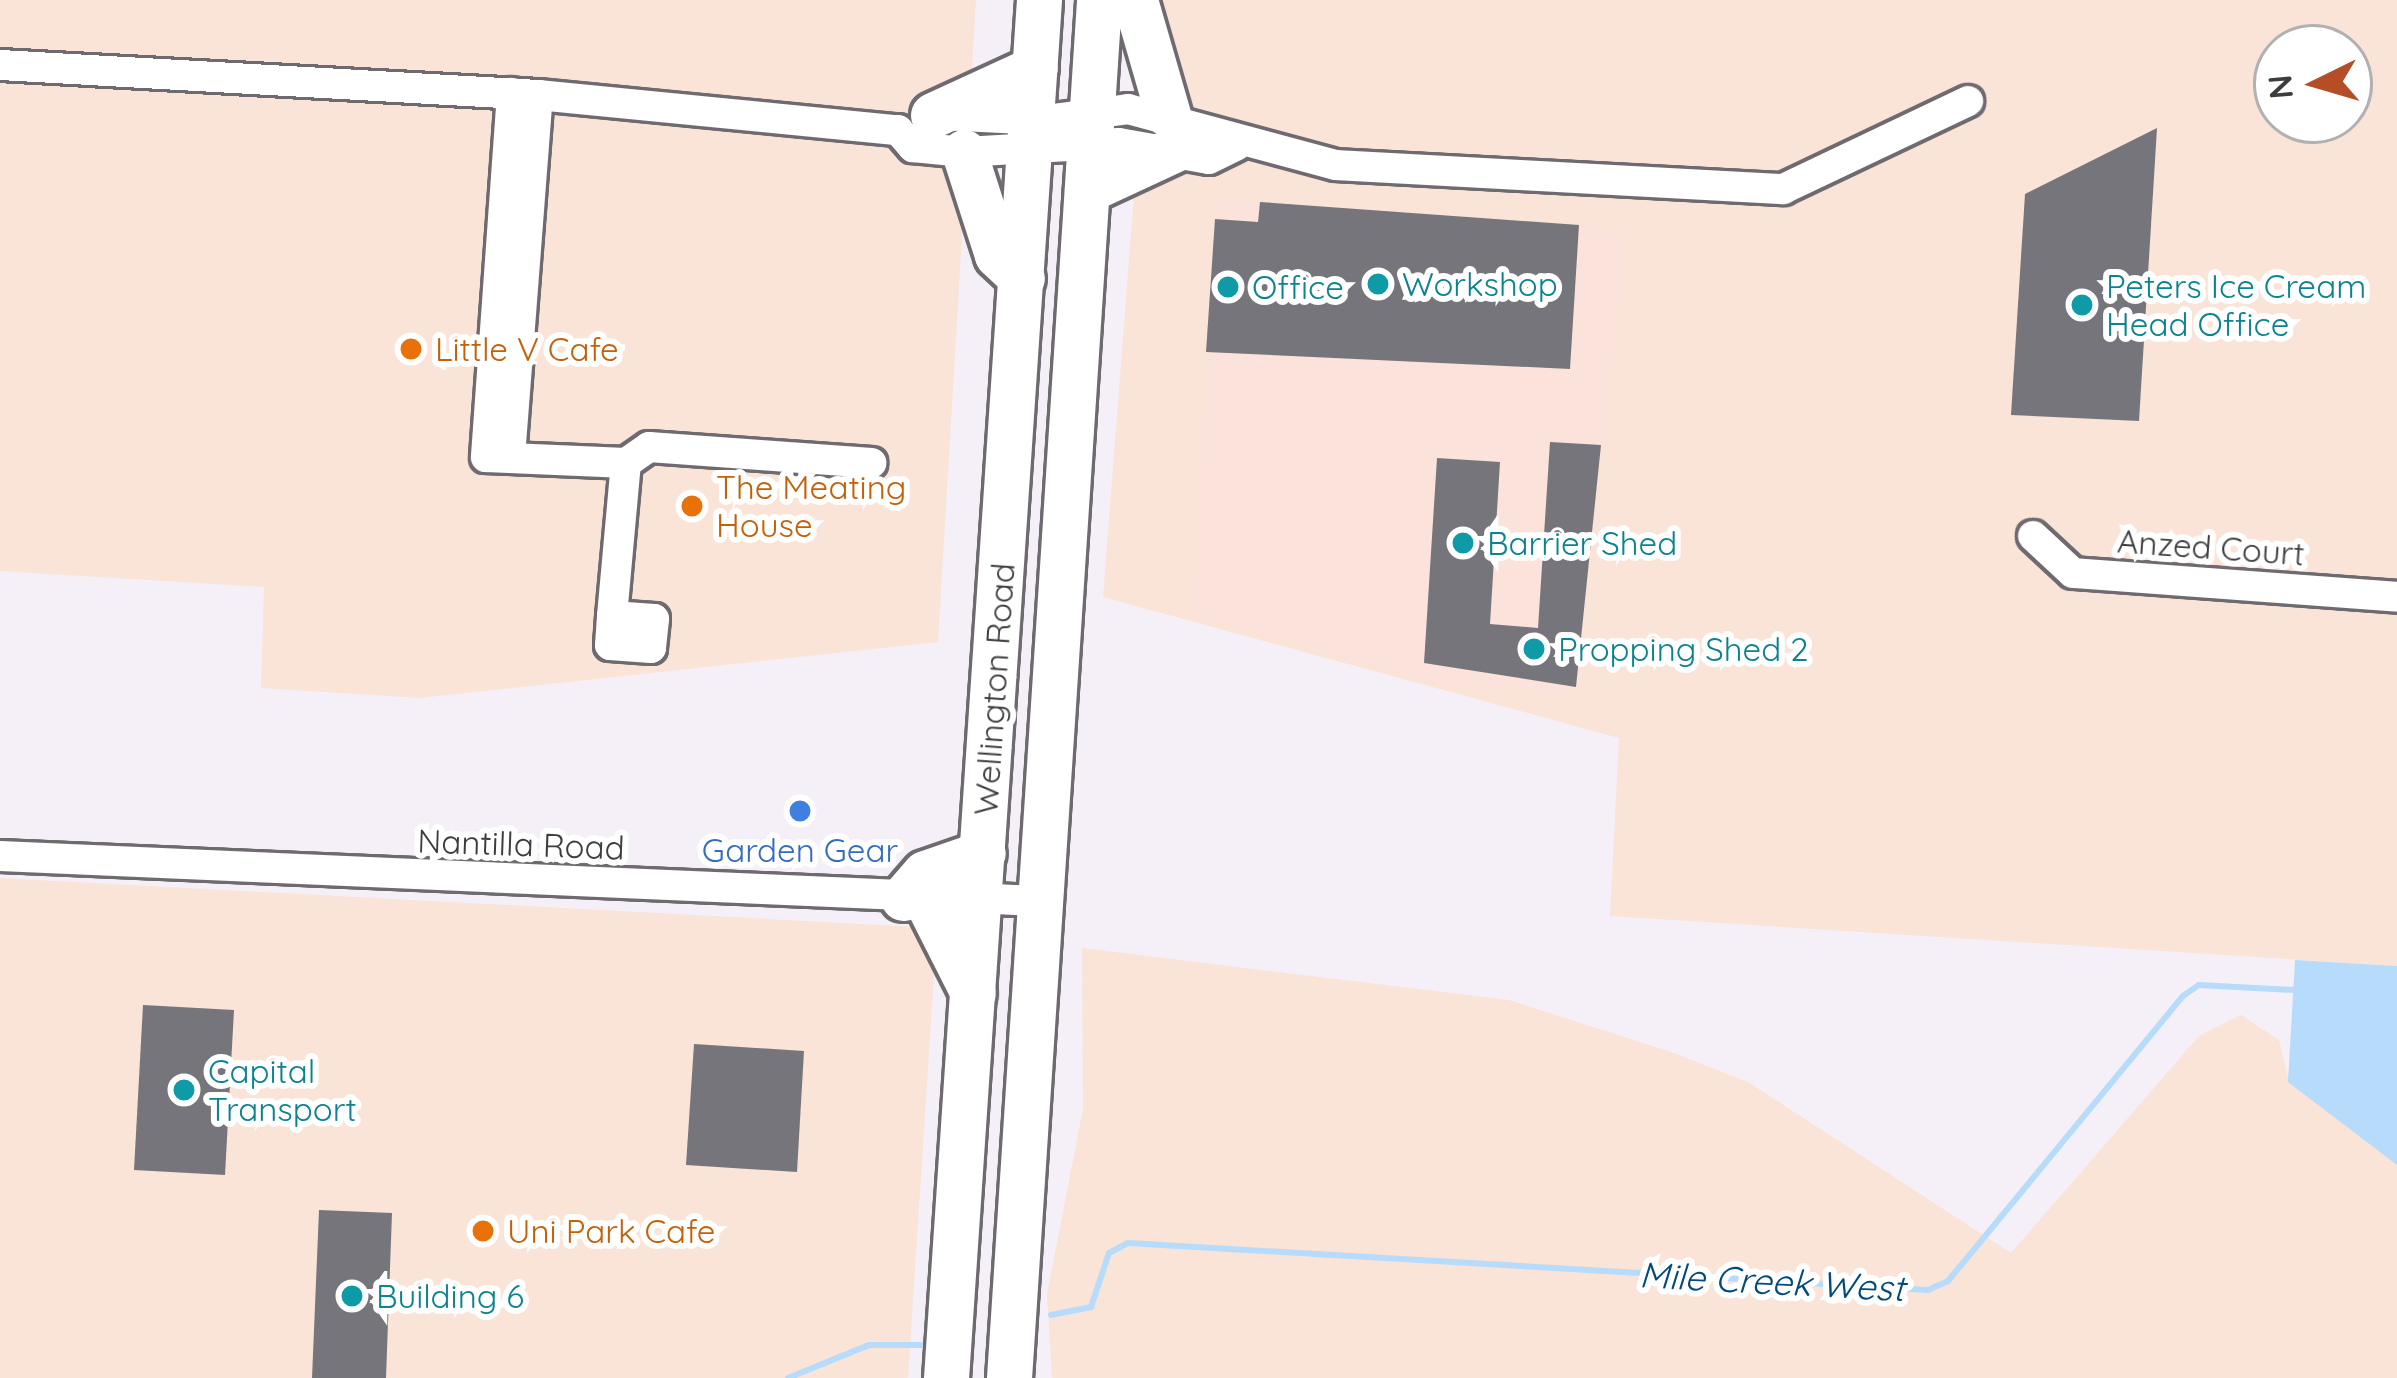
<!DOCTYPE html>
<style>
body{margin:0}
#map{position:relative;width:2397px;height:1378px;overflow:hidden;background:#f5f0f7;font-family:Quicksand,sans-serif}
div>[style]{position:absolute}
[style*='--x']{left:calc(var(--x)*1px);top:calc(var(--y)*1px);width:calc(var(--w)*1px);rotate:calc(var(--a)*1deg)}
.commercial>*{inset:0;background:#fae3d7}
.industrial>*{inset:0;background:#fbe2da}
.water>*{inset:0;background:#b7dbfb}
.stream>*{height:6px;margin:-3px;padding:0 3px;transform-origin:3px;border-radius:3px;background:#b7dbfb}
.building>*{inset:0;background:#77757c}
.roads{filter:drop-shadow(3px 0 #6e6a70) drop-shadow(-3px 0 #6e6a70) drop-shadow(0 3px #6e6a70) drop-shadow(0 -3px #6e6a70)}
.minor>*{height:30px;margin:-15px;padding:0 15px;transform-origin:15px;border-radius:15px;background:#fff}
.highway>*{height:45px;margin:-22.5px;padding:0 22.5px;transform-origin:22.5px;border-radius:22.5px;background:#fff}
.dots>*{width:33px;height:33px;translate:-50% -50%;box-sizing:border-box;border:6px solid #fff;border-radius:50%}
span{translate:-50% -50%;white-space:nowrap;text-align:center;line-height:1.15;-webkit-text-stroke:12px #fff;paint-order:stroke}
.culture-label{font-size:33px;color:#0d838f}
.left{translate:0 -50%;text-align:left}
.food-label{font-size:33px;color:#c56008}
.street-label{font-size:33px;color:#3e3c3e}
.shop-label{font-size:33px;color:#366cbe}
.water-label{font-size:36px;color:#004b7a;font-style:italic}
.north{position:absolute;left:2253px;top:24px;width:120px;height:120px;box-sizing:border-box;background:#fff;border:3px solid #b2b1b2;border-radius:50%;rotate:265deg;font-size:33px;font-weight:700;line-height:48px;text-align:center;color:#3e3c3e}
.north::after{content:'';display:block;margin:auto;width:42px;height:54px;background:#b54e26;clip-path:polygon(50% 0,100% 100%,50% 72%,0 100%)}
</style>
<div id="map">
<div class="commercial">
<div style="clip-path:polygon(0 0,976px 0,938px 642px,420px 698px,261px 688px,264px 587px,0 571px)"></div>
<div style="clip-path:polygon(evenodd,1149px 0,2397px 0,2397px 966px,1610px 916px,1619px 738px,1103px 597px,1149px 0,2277px 48px,2349px 48px,2349px 120px,2277px 120px,2277px 48px)"></div>
<div style="clip-path:polygon(0 878px,937px 928px,908px 1378px,0 1378px)"></div>
<div style="clip-path:polygon(1082px 948px,1509px 1000px,1671px 1052px,1748px 1082px,2011px 1253px,2199px 1036px,2241px 1015px,2279px 1040px,2289px 1082px,2397px 1164px,2397px 1378px,1052px 1378px,1047px 1294px,1083px 1109px)"></div>
</div>
<div class="industrial">
<div style="clip-path:polygon(1216px 199px,1627px 229px,1575px 693px,1449px 688px,1193px 616px)"></div>
</div>
<div class="water">
<div style="clip-path:polygon(2295px 960px,2397px 966px,2397px 1165px,2288px 1082px)"></div>
</div>
<div class="stream">
<div style="--x:1051;--y:1315;--w:41;--a:-11.3"></div>
<div style="--x:1091;--y:1307;--w:57;--a:-71.6"></div>
<div style="--x:1109;--y:1253;--w:21;--a:-28"></div>
<div style="--x:1128;--y:1243;--w:801;--a:3.36"></div>
<div style="--x:1928;--y:1290;--w:22;--a:-24"></div>
<div style="--x:1948;--y:1281;--w:369;--a:-50.5"></div>
<div style="--x:2183;--y:996;--w:19;--a:-35"></div>
<div style="--x:2199;--y:985;--w:97;--a:3"></div>
<div style="--x:788;--y:1378;--w:87;--a:-22.2"></div>
<div style="--x:869;--y:1345;--w:52;--a:0"></div>
</div>
<div class="building">
<div style="clip-path:polygon(2157px 128px,2139px 421px,2011px 415px,2025px 194px)"></div>
<div style="clip-path:polygon(1260px 202px,1579px 225px,1570px 369px,1206px 352px,1215px 219px,1258px 222px)"></div>
<div style="clip-path:polygon(1550px 442px,1601px 445px,1576px 687px,1424px 663px,1437px 458px,1500px 462px,1490px 624px,1538px 628px)"></div>
<div style="clip-path:polygon(143px 1005px,234px 1010px,225px 1175px,134px 1170px)"></div>
<div style="clip-path:polygon(694px 1044px,804px 1051px,797px 1172px,686px 1165px)"></div>
<div style="clip-path:polygon(319px 1210px,392px 1213px,386px 1378px,312px 1378px)"></div>
</div>
<div class="roads">
<div class="minor">
<div style="--x:0;--y:65;--w:539;--a:3.19"></div>
<div style="--x:538;--y:95;--w:362;--a:5.6"></div>
<div style="--x:898;--y:130;--w:23;--a:49"></div>
<div style="--x:913;--y:147;--w:51;--a:5.6"></div>
<div style="--x:964;--y:152;--w:155;--a:-3.3"></div>
<div style="--x:1119;--y:143;--w:91;--a:10.1"></div>
<div style="--x:1209;--y:159;--w:30;--a:-26"></div>
<div style="--x:512;--y:93;--w:365;--a:94.1"></div>
<div style="--x:486;--y:457;--w:140;--a:2.5"></div>
<div style="--x:626;--y:463;--w:28;--a:-35"></div>
<div style="--x:649;--y:447;--w:223;--a:4.1"></div>
<div style="--x:940;--y:115;--w:105;--a:2.7"></div>
<div style="--x:1045;--y:120;--w:84;--a:-7.5"></div>
<div style="--x:1128;--y:109;--w:215;--a:15.1"></div>
<div style="--x:1336;--y:165;--w:448;--a:3.1"></div>
<div style="--x:1783;--y:189;--w:205;--a:-25.4"></div>
<div style="--x:510;--y:457;--w:363;--a:-85.6"></div>
<div style="--x:2033;--y:536;--w:54;--a:42.8"></div>
<div style="--x:2073;--y:573;--w:325;--a:4.2"></div>
<div style="--x:612;--y:616;--w:42;--a:4.1"></div>
<div style="--x:654;--y:619;--w:29;--a:96"></div>
<div style="--x:651;--y:648;--w:41;--a:-175.8"></div>
<div style="--x:610;--y:645;--w:29;--a:-86"></div>
<div style="--x:612;--y:616;--w:154;--a:-84.8"></div>
<div style="--x:0;--y:856;--w:1039;--a:2.48"></div>
</div>
<div class="highway">
<div style="--x:1135;--y:0;--w:119;--a:73.9"></div>
<div style="--x:933;--y:115;--w:112;--a:-24.7"></div>
<div style="--x:964;--y:152;--w:108;--a:72.2"></div>
<div style="--x:997;--y:255;--w:34;--a:43"></div>
<div style="--x:1087;--y:190;--w:95;--a:-24.9"></div>
<div style="--x:903;--y:898;--w:33;--a:-49"></div>
<div style="--x:925;--y:873;--w:61;--a:-19"></div>
<div style="--x:925;--y:898;--w:106;--a:63.2"></div>
<div style="--x:946;--y:1378;--w:1381;--a:-86.14"></div>
<div style="--x:1009;--y:1378;--w:1381;--a:-86.26"></div>
</div>
</div>
<div class="dots">
<div style="left:1378px;top:284px;background:#0f9aa8"></div>
<div style="left:1228px;top:287px;background:#0f9aa8"></div>
<div style="left:2082px;top:305px;background:#0f9aa8"></div>
<div style="left:411px;top:349px;background:#e8710a"></div>
<div style="left:692px;top:506px;background:#e8710a"></div>
<div style="left:1463px;top:543px;background:#0f9aa8"></div>
<div style="left:1534px;top:649px;background:#0f9aa8"></div>
<div style="left:800px;top:811px;background:#3f7fe0"></div>
<div style="left:184px;top:1090px;background:#0f9aa8"></div>
<div style="left:483px;top:1231px;background:#e8710a"></div>
<div style="left:352px;top:1296px;background:#0f9aa8"></div>
</div>
<div class="culture-label">
<span class="left" style="left:1402px;top:284px">Workshop</span>
<span class="left" style="left:2106px;top:305px">Peters Ice Cream<br>Head Office</span>
<span class="left" style="left:1252px;top:287px">Office</span>
<span class="left" style="left:1487px;top:543px">Barrier Shed</span>
<span class="left" style="left:1558px;top:649px">Propping Shed 2</span>
<span class="left" style="left:208px;top:1090px">Capital<br>Transport</span>
<span class="left" style="left:376px;top:1296px">Building 6</span>
</div>
<div class="food-label">
<span class="left" style="left:435px;top:349px">Little V Cafe</span>
<span class="left" style="left:716px;top:506px">The Meating<br>House</span>
<span class="left" style="left:507px;top:1231px">Uni Park Cafe</span>
</div>
<div class="street-label">
<span style="left:2211px;top:547px;rotate:4deg">Anzed Court</span>
<span style="left:994px;top:689px;rotate:-86deg">Wellington Road</span>
<span style="left:521px;top:844px;rotate:2deg">Nantilla Road</span>
</div>
<div class="shop-label">
<span style="left:800px;top:850px">Garden Gear</span>
</div>
<div class="water-label">
<span style="left:1772px;top:1281px;rotate:3deg">Mile Creek West</span>
</div>
<div class="north">N</div>
</div>
